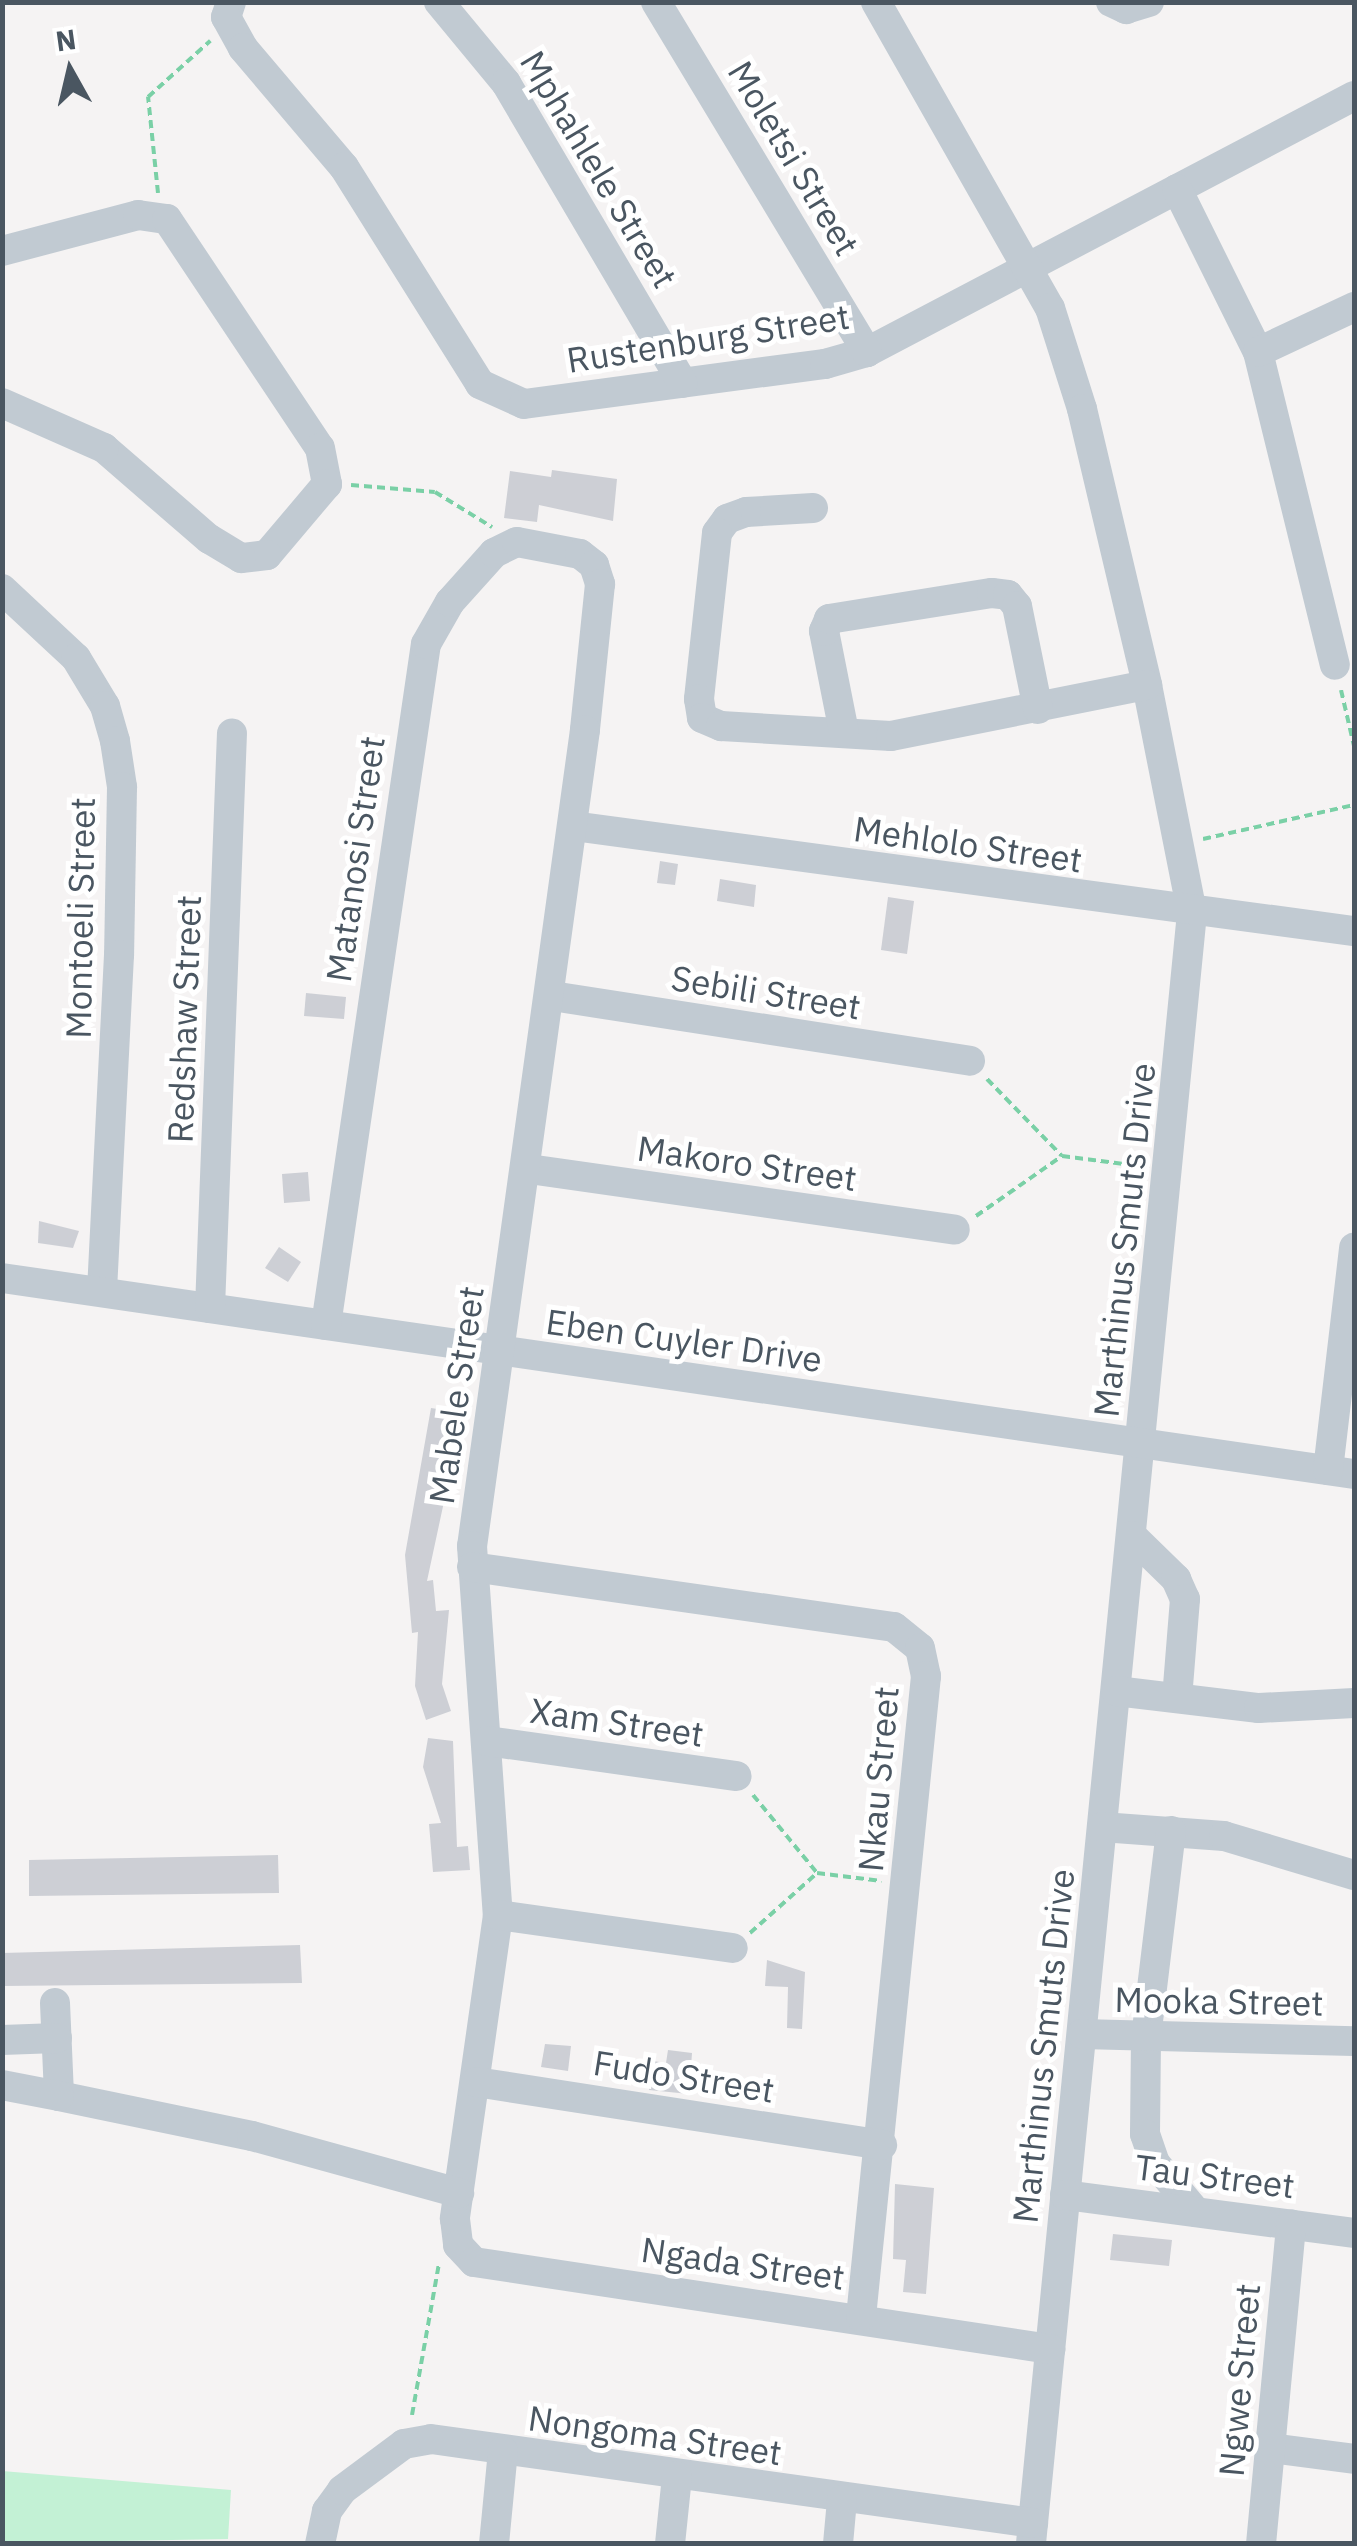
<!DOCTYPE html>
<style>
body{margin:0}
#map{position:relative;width:1357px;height:2546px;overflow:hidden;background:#f5f3f3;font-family:"IBM Plex Sans",sans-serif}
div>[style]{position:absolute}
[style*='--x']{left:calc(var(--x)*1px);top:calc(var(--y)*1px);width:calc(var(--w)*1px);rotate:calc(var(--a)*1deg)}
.green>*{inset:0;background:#c3f1d5}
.building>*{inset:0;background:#cdcfd5}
.path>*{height:4px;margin-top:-2px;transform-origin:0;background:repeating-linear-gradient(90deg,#7ad0a6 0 8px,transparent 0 13px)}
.minor>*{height:30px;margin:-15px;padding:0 15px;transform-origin:15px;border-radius:15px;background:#c1cad2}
span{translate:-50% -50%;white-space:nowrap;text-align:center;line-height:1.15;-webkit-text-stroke:10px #fff;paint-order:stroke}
.street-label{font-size:35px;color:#4a5661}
.frame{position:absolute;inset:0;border:5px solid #4a5661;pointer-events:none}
.north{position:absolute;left:20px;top:20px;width:100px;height:100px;-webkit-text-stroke:8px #fff;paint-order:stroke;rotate:352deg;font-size:28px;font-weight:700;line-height:40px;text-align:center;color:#4a5661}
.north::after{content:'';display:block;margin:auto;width:35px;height:45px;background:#4a5661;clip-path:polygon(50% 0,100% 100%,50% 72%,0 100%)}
</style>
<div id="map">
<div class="green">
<div style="clip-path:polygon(2px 2471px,231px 2490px,228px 2539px,3px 2543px)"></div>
</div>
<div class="building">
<div style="clip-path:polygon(552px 470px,617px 479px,613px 521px,539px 505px,537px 522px,504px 518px,510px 471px,551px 477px)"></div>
<div style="clip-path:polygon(660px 861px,678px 864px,675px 885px,657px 883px)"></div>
<div style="clip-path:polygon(720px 879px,756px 885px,754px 907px,717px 901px)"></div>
<div style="clip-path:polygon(888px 897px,914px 901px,907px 954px,881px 950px)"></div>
<div style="clip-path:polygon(306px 993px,346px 997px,344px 1019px,304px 1016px)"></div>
<div style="clip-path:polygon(308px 1172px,310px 1201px,284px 1203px,282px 1174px)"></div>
<div style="clip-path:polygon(39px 1221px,79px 1231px,73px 1248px,38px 1243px)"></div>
<div style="clip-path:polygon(279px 1247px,301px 1262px,288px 1282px,265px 1268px)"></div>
<div style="clip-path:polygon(431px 1408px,463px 1413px,427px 1581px,433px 1580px,436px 1611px,449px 1610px,442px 1684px,451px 1711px,426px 1720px,415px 1686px,418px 1632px,412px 1633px,405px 1555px)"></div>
<div style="clip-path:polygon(428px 1738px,453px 1741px,457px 1847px,468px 1846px,470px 1870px,433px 1872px,429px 1824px,441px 1823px,423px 1767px)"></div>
<div style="clip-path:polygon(278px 1855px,279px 1893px,29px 1896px,29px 1860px)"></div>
<div style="clip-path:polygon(300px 1945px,302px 1983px,2px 1986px,2px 1953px)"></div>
<div style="clip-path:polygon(767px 1960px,805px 1972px,802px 2029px,787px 2028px,788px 1987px,765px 1986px)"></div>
<div style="clip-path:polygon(545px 2044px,571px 2046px,568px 2071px,541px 2067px)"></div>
<div style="clip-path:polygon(668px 2050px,692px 2053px,689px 2094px,649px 2090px,653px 2061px,666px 2063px)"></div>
<div style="clip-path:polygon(895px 2184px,934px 2188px,926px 2294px,903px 2292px,906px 2260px,893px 2259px)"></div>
<div style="clip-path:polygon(1113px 2234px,1172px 2240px,1169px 2266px,1110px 2260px)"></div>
</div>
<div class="path">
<div style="--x:158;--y:193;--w:97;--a:-95.9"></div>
<div style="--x:148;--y:97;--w:84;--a:-42.1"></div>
<div style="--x:351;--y:485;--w:84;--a:4.8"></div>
<div style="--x:435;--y:492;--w:67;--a:31.6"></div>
<div style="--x:1341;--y:690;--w:57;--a:76.9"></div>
<div style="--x:1203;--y:839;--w:155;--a:-12.7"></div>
<div style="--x:987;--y:1079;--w:107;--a:45.8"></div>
<div style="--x:1062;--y:1156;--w:78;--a:7.4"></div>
<div style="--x:976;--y:1216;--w:105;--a:-34.9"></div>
<div style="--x:753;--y:1795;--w:101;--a:50.6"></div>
<div style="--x:817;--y:1873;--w:65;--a:7"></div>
<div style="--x:750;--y:1933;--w:90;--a:-41.8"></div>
<div style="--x:412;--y:2415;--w:154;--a:-79.9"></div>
</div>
<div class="minor">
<div style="--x:231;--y:2;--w:16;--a:108"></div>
<div style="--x:226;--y:17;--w:35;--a:61"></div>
<div style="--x:243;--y:48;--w:156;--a:49.7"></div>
<div style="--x:344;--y:167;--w:256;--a:57.9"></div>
<div style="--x:480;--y:384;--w:48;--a:24.4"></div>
<div style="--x:524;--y:404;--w:304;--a:-7.6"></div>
<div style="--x:825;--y:364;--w:44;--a:-15.9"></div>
<div style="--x:867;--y:352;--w:550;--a:-27.73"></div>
<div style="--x:439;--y:2;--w:105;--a:50.4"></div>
<div style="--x:506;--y:83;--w:348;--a:59.5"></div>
<div style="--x:656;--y:2;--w:409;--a:58.9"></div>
<div style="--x:876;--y:2;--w:352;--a:60.4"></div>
<div style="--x:1050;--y:308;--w:106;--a:72.4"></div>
<div style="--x:1082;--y:409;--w:284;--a:76.7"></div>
<div style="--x:1147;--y:685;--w:232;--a:78.8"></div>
<div style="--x:1192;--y:913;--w:1639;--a:95.64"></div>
<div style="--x:1111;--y:2;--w:17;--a:25"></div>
<div style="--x:1126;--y:9;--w:24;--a:-17"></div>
<div style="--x:1177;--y:189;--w:182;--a:63.6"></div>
<div style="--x:1258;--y:352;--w:322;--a:76.2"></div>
<div style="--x:2;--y:251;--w:141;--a:-14.8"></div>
<div style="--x:138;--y:215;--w:29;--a:8"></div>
<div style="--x:167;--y:219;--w:275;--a:56.3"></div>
<div style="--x:320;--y:448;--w:37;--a:79"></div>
<div style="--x:327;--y:484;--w:93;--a:130.2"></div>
<div style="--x:267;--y:555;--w:26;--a:173"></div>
<div style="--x:241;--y:558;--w:37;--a:-149"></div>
<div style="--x:209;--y:539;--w:139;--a:-139.1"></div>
<div style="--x:104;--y:448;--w:111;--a:-156.2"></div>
<div style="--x:1258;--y:352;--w:106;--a:-25.1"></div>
<div style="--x:813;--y:508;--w:67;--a:176.6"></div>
<div style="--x:746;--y:512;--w:20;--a:160"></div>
<div style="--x:727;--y:519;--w:17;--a:126"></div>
<div style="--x:717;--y:533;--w:167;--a:96.2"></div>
<div style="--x:699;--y:699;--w:19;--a:81"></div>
<div style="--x:702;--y:718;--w:21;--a:23"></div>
<div style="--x:721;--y:726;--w:170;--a:3.4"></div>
<div style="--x:891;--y:736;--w:261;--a:-11.3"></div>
<div style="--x:2;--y:589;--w:101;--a:43"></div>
<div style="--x:76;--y:658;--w:56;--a:58.9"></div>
<div style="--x:105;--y:706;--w:36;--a:74"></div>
<div style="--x:115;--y:741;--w:47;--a:81.3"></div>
<div style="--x:122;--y:787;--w:168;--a:91"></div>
<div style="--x:119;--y:955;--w:337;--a:92.9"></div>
<div style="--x:844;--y:732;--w:103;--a:-101.2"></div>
<div style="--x:824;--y:631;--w:13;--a:-67"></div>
<div style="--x:829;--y:619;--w:165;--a:-9.1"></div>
<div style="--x:992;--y:593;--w:16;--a:7"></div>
<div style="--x:1008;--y:595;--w:14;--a:51"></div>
<div style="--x:1017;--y:606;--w:105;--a:78.5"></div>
<div style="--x:573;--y:826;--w:788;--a:7.66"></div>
<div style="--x:552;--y:996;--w:423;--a:8.8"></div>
<div style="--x:529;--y:1169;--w:430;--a:8.1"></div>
<div style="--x:2;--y:1278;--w:1366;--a:8.25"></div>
<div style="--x:210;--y:1308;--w:575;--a:-87.81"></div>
<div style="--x:326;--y:1325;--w:688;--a:-81.65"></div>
<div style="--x:426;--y:644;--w:48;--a:-60.3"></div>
<div style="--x:450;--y:602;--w:66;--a:-48.1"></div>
<div style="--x:494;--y:553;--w:25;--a:-26"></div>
<div style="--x:517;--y:542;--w:64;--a:10.8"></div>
<div style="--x:580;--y:554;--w:18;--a:38"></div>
<div style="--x:594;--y:565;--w:20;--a:72"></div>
<div style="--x:600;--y:584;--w:147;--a:95.9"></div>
<div style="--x:585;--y:730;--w:824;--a:97.88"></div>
<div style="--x:472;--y:1546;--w:370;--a:86"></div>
<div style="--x:498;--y:1915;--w:307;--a:98.1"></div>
<div style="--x:455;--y:2219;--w:26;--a:83"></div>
<div style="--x:458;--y:2245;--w:23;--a:47"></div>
<div style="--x:474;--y:2262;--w:583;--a:8.59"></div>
<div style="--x:1328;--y:1470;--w:224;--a:-83.3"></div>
<div style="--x:1132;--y:1536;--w:62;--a:44.3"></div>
<div style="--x:1176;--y:1579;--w:22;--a:66"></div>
<div style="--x:1185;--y:1599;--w:99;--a:94.6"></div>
<div style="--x:472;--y:1567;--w:426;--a:8.1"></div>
<div style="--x:894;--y:1627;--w:33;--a:39"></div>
<div style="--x:920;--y:1648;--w:29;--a:78"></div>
<div style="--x:926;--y:1676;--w:644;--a:95.79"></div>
<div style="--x:1116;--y:1691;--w:144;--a:6.8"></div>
<div style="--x:1259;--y:1708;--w:95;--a:-3"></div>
<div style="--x:487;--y:1741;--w:252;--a:8"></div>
<div style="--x:1102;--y:1827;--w:122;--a:4.2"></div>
<div style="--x:1224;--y:1836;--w:136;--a:16.7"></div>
<div style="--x:1171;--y:1831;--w:209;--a:96.9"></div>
<div style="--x:1146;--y:2038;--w:96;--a:90.6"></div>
<div style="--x:1145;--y:2134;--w:31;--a:71"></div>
<div style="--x:1155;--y:2163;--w:64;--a:50.1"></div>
<div style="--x:498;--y:1915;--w:237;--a:8"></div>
<div style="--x:55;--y:2003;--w:93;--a:87.5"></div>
<div style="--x:59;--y:2096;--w:197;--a:11.7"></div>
<div style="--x:252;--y:2136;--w:215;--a:15.4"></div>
<div style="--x:1082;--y:2034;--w:272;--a:1.5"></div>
<div style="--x:2;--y:2040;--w:55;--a:-2.1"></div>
<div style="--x:476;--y:2082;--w:411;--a:8.8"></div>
<div style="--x:2;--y:2085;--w:58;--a:10.9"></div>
<div style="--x:1065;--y:2195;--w:291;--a:7.5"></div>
<div style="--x:1271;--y:2448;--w:84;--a:7.5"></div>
<div style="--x:320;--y:2544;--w:34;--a:-78"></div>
<div style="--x:327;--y:2511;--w:26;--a:-54"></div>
<div style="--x:342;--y:2490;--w:77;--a:-36.6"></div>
<div style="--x:404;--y:2444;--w:27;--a:-10"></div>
<div style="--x:431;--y:2439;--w:608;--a:7.94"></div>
<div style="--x:494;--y:2544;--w:93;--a:-84.5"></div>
<div style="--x:670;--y:2544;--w:68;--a:-84.1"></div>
<div style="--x:838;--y:2544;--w:44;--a:-84.8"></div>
<div style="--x:1261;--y:2544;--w:321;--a:-84.6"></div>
</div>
<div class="street-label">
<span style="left:794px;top:158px;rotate:59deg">Moletsi Street</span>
<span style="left:599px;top:169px;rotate:59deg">Mphahlele Street</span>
<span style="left:708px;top:338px;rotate:-9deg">Rustenburg Street</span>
<span style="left:968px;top:844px;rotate:8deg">Mehlolo Street</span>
<span style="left:355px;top:859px;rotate:-82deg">Matanosi Street</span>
<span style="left:80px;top:918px;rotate:-89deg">Montoeli Street</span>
<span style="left:766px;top:992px;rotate:9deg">Sebili Street</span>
<span style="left:184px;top:1019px;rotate:-88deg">Redshaw Street</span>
<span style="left:747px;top:1163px;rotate:8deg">Makoro Street</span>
<span style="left:1124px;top:1240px;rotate:-84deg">Marthinus Smuts Drive</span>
<span style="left:684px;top:1340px;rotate:8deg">Eben Cuyler Drive</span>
<span style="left:456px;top:1395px;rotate:-82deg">Mabele Street</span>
<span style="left:617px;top:1722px;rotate:8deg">Xam Street</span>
<span style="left:878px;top:1779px;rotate:-85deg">Nkau Street</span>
<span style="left:1219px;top:2001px;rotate:1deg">Mooka Street</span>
<span style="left:1043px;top:2046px;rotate:-84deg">Marthinus Smuts Drive</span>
<span style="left:684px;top:2076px;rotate:9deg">Fudo Street</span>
<span style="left:1215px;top:2176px;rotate:7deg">Tau Street</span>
<span style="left:743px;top:2263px;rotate:8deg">Ngada Street</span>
<span style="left:1239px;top:2380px;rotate:-85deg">Ngwe Street</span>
<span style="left:655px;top:2435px;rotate:8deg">Nongoma Street</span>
</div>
<div class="frame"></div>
<div class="north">N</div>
</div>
